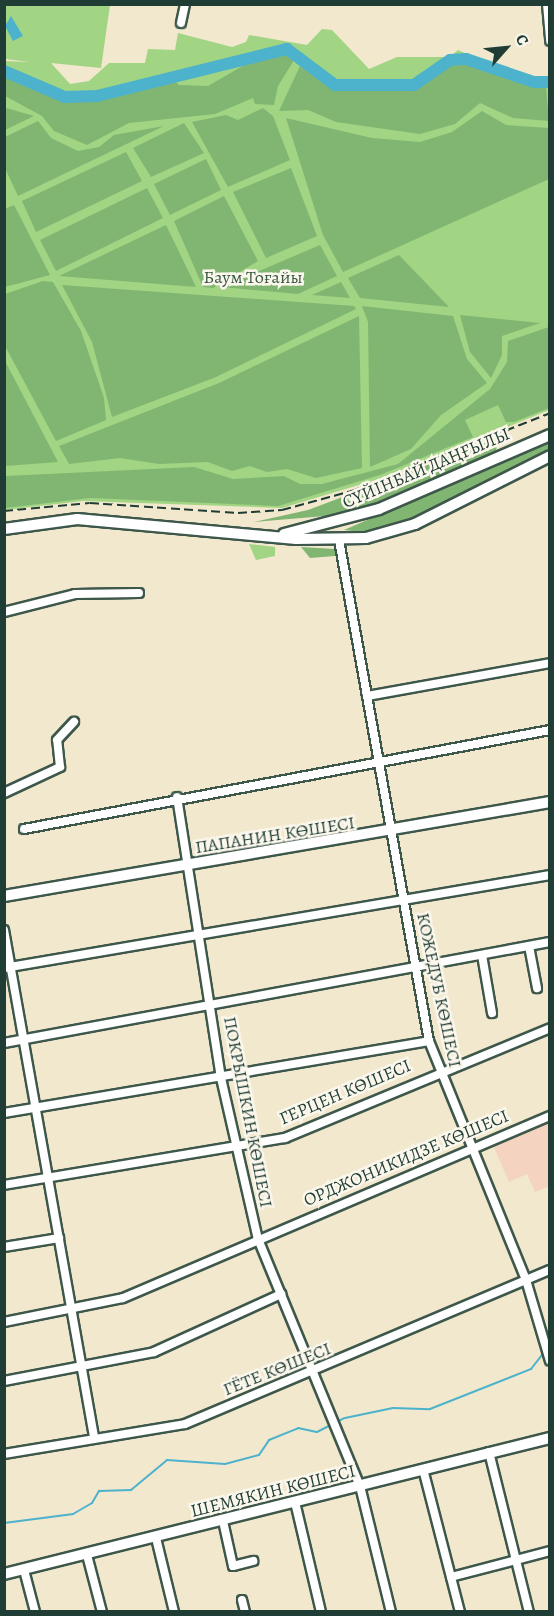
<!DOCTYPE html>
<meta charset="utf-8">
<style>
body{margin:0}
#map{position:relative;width:554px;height:1616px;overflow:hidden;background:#f1e8ce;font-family:Alegreya,serif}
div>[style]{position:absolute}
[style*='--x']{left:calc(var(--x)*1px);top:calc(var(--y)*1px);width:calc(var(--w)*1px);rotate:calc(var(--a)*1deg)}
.built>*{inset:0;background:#f4d3c1}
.green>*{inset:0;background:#a1d483}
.forest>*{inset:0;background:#80b671}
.water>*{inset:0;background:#4db2cc}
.stream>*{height:2px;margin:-1px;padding:0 1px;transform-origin:1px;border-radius:1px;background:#4db2cc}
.river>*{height:12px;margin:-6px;padding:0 6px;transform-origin:6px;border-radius:6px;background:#4db2cc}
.roads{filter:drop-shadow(2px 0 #3e574b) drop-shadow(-2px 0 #3e574b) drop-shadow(0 2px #3e574b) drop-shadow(0 -2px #3e574b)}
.minor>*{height:8px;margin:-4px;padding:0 4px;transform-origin:4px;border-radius:4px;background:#fff}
.major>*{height:10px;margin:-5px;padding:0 5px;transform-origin:5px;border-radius:5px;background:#fff}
.rail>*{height:2px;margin-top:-1px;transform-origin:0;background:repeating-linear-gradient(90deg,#1f3d34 0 9px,transparent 0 13.5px)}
span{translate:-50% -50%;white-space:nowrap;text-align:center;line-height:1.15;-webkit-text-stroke:5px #fbf7ec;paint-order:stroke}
.park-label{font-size:18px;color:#395b44}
.street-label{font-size:18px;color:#1f3d34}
.frame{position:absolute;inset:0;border:6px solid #1f3d34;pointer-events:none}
.north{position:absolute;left:476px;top:18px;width:60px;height:60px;-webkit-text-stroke:4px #fbf7ec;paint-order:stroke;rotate:63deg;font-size:16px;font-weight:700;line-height:24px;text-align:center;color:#1f3d34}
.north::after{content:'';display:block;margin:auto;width:21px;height:27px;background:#1f3d34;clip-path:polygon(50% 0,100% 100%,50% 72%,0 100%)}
</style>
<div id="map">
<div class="built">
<div style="clip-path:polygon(549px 1122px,549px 1186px,535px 1192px,527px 1174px,509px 1182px,493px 1145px)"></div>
</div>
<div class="green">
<div style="clip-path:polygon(4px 5px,110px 5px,101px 68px,51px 63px,70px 84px,89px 81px,109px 63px,145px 63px,148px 49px,175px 50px,178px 33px,232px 47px,246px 42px,249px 35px,307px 45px,322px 29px,332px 30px,369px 69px,397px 57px,450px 57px,458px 50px,522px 79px,549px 83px,549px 410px,382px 478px,282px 508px,83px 501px,5px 510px,5px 61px,30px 62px,5px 59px)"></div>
<div style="clip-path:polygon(249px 544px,275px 547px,275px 556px,256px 560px)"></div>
</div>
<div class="forest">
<div style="clip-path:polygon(287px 55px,294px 60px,278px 86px,274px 105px,255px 104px,253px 98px,215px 114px,129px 123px,87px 145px,54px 131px,42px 116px,5px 96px,5px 75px,65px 100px,95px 100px,173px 79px,179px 85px,208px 86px,246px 64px)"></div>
<div style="clip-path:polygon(465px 63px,546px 87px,549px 121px,513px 118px,480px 103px,455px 124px,420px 134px,336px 122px,308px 110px,279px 111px,300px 66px,334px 90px,417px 88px,451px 65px)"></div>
<div style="clip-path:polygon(4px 107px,6px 108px,34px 116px,5px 130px)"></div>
<div style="clip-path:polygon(263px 108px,273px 116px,290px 160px,228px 187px,192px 122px,226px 115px,238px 120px)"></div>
<div style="clip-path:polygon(482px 111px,506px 125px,549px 128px,549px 179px,343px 272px,323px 235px,286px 118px,372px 138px,420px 142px,452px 132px)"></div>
<div style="clip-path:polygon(38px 121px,51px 138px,78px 151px,99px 147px,114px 135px,164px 126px,18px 196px,5px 168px,5px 137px)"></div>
<div style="clip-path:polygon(184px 123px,204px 153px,151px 177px,133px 148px)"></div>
<div style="clip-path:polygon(126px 152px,142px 181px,36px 232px,22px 201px)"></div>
<div style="clip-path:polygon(206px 159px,221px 190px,170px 215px,154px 184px)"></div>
<div style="clip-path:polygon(291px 168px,317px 236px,266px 258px,233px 192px)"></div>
<div style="clip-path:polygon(147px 188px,163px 218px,56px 271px,40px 240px)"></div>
<div style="clip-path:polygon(224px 196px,258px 261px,213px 288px,203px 287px,174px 221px)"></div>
<div style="clip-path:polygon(14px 205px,50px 275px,5px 287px,5px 209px)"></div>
<div style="clip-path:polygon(166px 225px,196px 287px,59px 276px)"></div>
<div style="clip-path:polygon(320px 245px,337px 276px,298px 294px,222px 287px)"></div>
<div style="clip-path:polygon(399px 255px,449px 307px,360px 298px,348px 278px)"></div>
<div style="clip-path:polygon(43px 281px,53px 282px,81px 331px,104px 398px,106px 420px,56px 441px,5px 346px,5px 294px)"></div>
<div style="clip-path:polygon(341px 282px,350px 298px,312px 295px)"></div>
<div style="clip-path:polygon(62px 285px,354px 306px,356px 309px,216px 377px,112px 417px,92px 342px)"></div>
<div style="clip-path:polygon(362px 306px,453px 316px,467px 359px,487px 383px,441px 415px,411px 449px,370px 467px,368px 322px)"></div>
<div style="clip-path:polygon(460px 315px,540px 323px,502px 336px,502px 355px,491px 378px,470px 352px)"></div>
<div style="clip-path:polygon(359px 316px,362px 468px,316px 478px,287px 469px,267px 472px,250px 466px,232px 471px,208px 462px,159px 464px,120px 458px,69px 464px,59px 446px,219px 383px)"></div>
<div style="clip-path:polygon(549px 327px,549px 408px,514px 422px,506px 422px,498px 405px,465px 420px,473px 437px,380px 475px,278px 506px,90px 498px,5px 508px,6px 476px,194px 467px,233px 479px,284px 476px,300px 484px,322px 484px,398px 464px,490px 389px,507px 362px,508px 341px)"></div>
<div style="clip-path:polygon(4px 361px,5px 361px,58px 462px,5px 466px)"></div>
<div style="clip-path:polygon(499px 438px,496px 451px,349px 514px,254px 522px,308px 510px)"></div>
<div style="clip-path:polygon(549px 442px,549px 451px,407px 524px,369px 533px,344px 530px)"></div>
<div style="clip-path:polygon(301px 547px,335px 549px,335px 556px,310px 558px)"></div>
</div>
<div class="water">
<div style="clip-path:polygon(11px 16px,23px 36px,13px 41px,5px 26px)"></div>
</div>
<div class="stream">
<div style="--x:4;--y:1523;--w:70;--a:-7.4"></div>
<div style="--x:73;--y:1514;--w:22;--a:-30"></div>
<div style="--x:92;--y:1503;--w:14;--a:-60"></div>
<div style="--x:99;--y:1491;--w:32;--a:-2"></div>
<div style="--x:131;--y:1490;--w:47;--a:-39.8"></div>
<div style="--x:167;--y:1460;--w:58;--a:3.9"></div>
<div style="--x:225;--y:1464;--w:35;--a:-15"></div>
<div style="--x:259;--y:1455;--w:18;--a:-56"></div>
<div style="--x:269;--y:1440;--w:31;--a:-22"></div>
<div style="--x:298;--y:1428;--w:19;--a:12"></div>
<div style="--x:317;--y:1432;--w:31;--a:-27"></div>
<div style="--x:345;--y:1418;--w:49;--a:-11.8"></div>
<div style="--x:393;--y:1408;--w:37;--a:2"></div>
<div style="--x:430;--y:1409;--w:109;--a:-21.6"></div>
<div style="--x:531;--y:1369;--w:23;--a:-52"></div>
</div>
<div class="river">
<div style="--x:4;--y:71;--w:66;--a:23.1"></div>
<div style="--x:65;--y:97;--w:32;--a:-2"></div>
<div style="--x:97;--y:96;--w:196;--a:-13.9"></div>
<div style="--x:287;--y:49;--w:60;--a:36.9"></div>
<div style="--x:335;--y:85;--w:79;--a:0"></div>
<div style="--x:414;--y:85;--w:44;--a:-34.8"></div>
<div style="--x:450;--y:60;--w:16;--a:-4"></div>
<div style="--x:466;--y:59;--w:72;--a:18.7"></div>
<div style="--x:534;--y:82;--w:16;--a:0"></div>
</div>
<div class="roads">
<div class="minor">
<div style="--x:547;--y:4;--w:37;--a:85"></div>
<div style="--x:181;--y:23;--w:19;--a:-78"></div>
<div style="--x:339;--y:540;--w:509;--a:79.82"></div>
<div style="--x:429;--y:1041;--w:258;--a:67.9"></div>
<div style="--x:526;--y:1280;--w:84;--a:73.5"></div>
<div style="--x:4;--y:612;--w:73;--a:-14.2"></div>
<div style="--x:75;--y:594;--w:64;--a:-0.9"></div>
<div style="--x:367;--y:696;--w:186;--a:-10.2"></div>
<div style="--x:4;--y:793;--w:62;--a:-24.9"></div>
<div style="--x:60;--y:767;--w:27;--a:-96"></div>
<div style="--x:57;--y:740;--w:25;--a:-47"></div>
<div style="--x:177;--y:797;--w:284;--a:81.1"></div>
<div style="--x:221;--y:1078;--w:165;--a:77.1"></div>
<div style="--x:258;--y:1239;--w:267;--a:67.6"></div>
<div style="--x:360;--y:1486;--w:130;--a:76.2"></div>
<div style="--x:24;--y:829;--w:535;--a:-10.66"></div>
<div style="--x:4;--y:930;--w:515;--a:79.93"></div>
<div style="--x:529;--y:946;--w:43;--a:79.2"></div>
<div style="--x:482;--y:955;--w:59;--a:80.2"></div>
<div style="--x:4;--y:968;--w:554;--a:-9.67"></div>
<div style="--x:4;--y:1043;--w:555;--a:-10.48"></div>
<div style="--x:4;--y:1113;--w:431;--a:-9.6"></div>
<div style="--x:4;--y:1185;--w:285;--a:-9.5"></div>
<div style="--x:285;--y:1138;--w:287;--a:-22.5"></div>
<div style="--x:4;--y:1247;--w:56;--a:-9.3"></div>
<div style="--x:4;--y:1322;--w:121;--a:-11.4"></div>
<div style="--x:123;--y:1298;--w:464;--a:-23.1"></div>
<div style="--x:4;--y:1381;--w:153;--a:-10.9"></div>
<div style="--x:154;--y:1352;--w:140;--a:-24.5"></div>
<div style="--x:489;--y:1452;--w:165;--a:76"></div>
<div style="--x:4;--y:1454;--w:183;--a:-9.4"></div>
<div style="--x:185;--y:1424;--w:396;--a:-22.9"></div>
<div style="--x:423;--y:1469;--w:148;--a:75.5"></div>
<div style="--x:295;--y:1502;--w:113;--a:76.7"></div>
<div style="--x:223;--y:1521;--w:46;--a:77.5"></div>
<div style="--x:233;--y:1566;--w:21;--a:-14"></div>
<div style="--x:156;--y:1538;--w:76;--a:76.3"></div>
<div style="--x:87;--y:1555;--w:59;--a:75.3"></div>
<div style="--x:24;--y:1570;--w:43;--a:75.3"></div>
<div style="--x:451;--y:1577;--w:102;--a:-14.7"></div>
<div style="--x:242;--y:1600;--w:12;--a:76"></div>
</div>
<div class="major">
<div style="--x:4;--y:529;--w:74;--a:-7.8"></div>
<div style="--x:77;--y:519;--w:220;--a:5.2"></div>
<div style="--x:296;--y:539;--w:70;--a:-0.8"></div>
<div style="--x:366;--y:538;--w:51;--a:-15.9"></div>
<div style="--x:415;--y:524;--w:151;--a:-26.7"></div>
<div style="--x:284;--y:534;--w:98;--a:-14.7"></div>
<div style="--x:379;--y:509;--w:186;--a:-23.4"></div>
<div style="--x:4;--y:896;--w:554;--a:-9.77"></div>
<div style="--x:4;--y:1574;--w:563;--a:-13.99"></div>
</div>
</div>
<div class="rail">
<div style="--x:4;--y:511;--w:86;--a:-5.3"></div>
<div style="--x:90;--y:503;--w:148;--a:3.9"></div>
<div style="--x:238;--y:513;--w:44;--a:-3.9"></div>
<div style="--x:282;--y:510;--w:76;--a:-15.3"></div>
<div style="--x:355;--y:490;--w:210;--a:-21.5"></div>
</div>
<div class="park-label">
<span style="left:253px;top:277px">Баум Тоғайы</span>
</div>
<div class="street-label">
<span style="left:426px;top:468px;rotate:-23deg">СҮЙІНБАЙ ДАҢҒЫЛЫ</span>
<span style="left:275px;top:835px;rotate:-9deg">ПАПАНИН КӨШЕСІ</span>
<span style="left:439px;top:990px;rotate:78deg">КОЖЕДУБ КӨШЕСІ</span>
<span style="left:345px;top:1092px;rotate:-23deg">ГЕРЦЕН КӨШЕСІ</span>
<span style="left:248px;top:1112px;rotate:79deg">ПОКРЫШКИН КӨШЕСІ</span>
<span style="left:406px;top:1158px;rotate:-23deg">ОРДЖОНИКИДЗЕ КӨШЕСІ</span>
<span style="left:277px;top:1369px;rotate:-22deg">ГЁТЕ КӨШЕСІ</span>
<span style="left:273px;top:1491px;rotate:-14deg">ШЕМЯКИН КӨШЕСІ</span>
</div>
<div class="frame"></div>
<div class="north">С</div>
</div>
